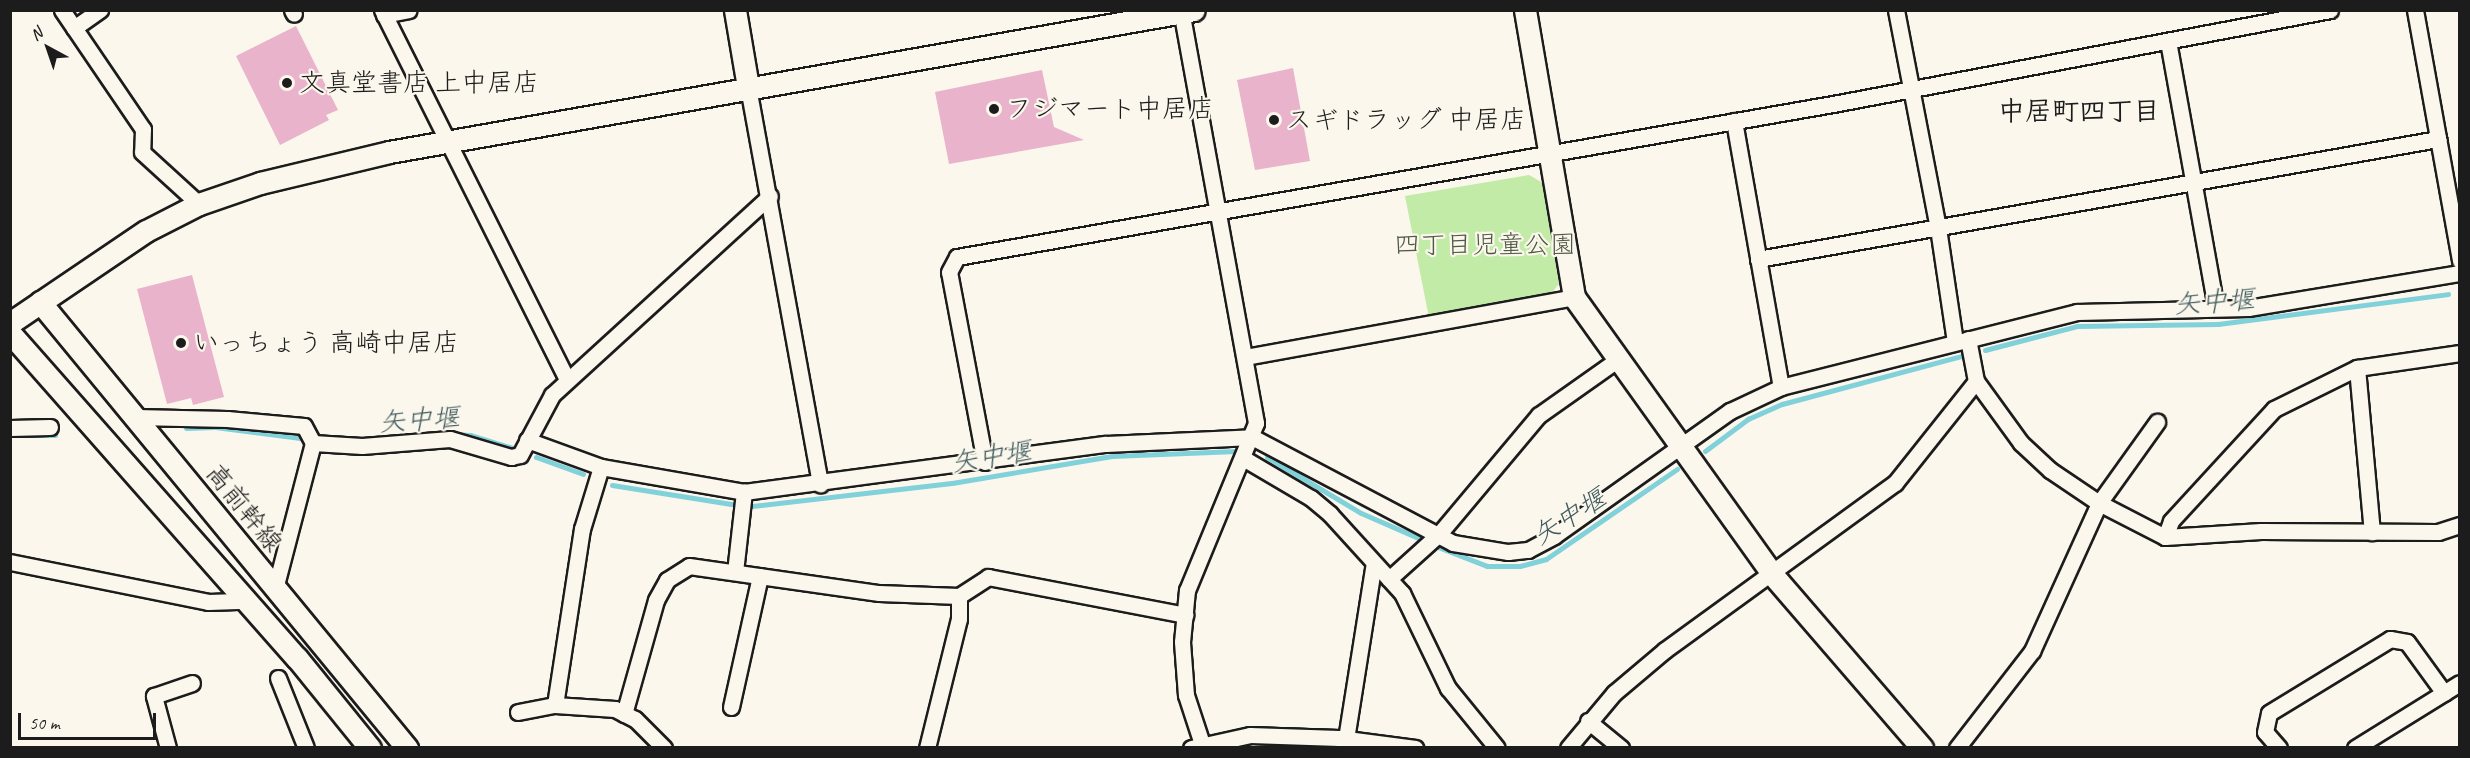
<!DOCTYPE html>
<meta charset="utf-8">
<style>
body{margin:0}
#map{position:relative;width:2470px;height:758px;overflow:hidden;background:#fbf7ec;font-family:Caveat,"Klee One",sans-serif}
div>[style]{position:absolute}
[style*='--x']{left:calc(var(--x)*1px);top:calc(var(--y)*1px);width:calc(var(--w)*1px);rotate:calc(var(--a)*1deg)}
.green>*{inset:0;background:#c2eba7}
.stream>*{height:5px;margin:-2.5px;padding:0 2.5px;transform-origin:2.5px;border-radius:2.5px;background:#80d1da}
.building>*{inset:0;background:#e9b3cb}
.roads{filter:drop-shadow(2px 0 #1c1c1c) drop-shadow(-2px 0 #1c1c1c) drop-shadow(0 2px #1c1c1c) drop-shadow(0 -2px #1c1c1c)}
.street>*{height:15px;margin:-7.5px;padding:0 7.5px;transform-origin:7.5px;border-radius:7.5px;background:#fbf7ec}
.secondary>*{height:21px;margin:-10.5px;padding:0 10.5px;transform-origin:10.5px;border-radius:10.5px;background:#fbf7ec}
.dots>*{width:16px;height:16px;translate:-50% -50%;box-sizing:border-box;border:3px solid #fbf7ec;border-radius:50%}
span{translate:-50% -50%;white-space:nowrap;text-align:center;line-height:1.15;-webkit-text-stroke:4.5px #fbf7ec;paint-order:stroke}
.poi-label{font-size:26px;color:#1c1c1c}
.left{translate:0 -50%;text-align:left}
.park-label{font-size:26px;color:#4e5a46}
.street-label{font-size:26px;color:#1c1c1c}
.neighbourhood-label{font-size:27px;color:#1c1c1c;font-weight:700}
.water-label{font-size:27px;color:#3f5b5e;font-style:italic}
.frame{position:absolute;inset:0;border:12px solid #1c1c1c;pointer-events:none}
.north{position:absolute;left:18px;top:18px;width:60px;height:60px;-webkit-text-stroke:4px #fbf7ec;paint-order:stroke;rotate:320deg;font-size:16px;font-weight:700;line-height:24px;text-align:center;color:#1c1c1c}
.north::after{content:'';display:block;margin:auto;width:21px;height:27px;background:#1c1c1c;clip-path:polygon(50% 0,100% 100%,50% 72%,0 100%)}
.scale{position:absolute;left:18px;top:713px;width:138px;height:27px;box-sizing:border-box;border:3px solid #1c1c1c;border-top:0;padding-left:8px;font-size:18px;line-height:21px;white-space:nowrap;color:#1c1c1c;-webkit-text-stroke:4px #fbf7ec;paint-order:stroke}
</style>
<div id="map">
<div class="green">
<div style="clip-path:polygon(1529px 175px,1543px 183px,1559px 284px,1549px 296px,1429px 318px,1405px 196px)"></div>
</div>
<div class="stream">
<div style="--x:1985;--y:350;--w:95;--a:-14.6"></div>
<div style="--x:2077;--y:326;--w:141;--a:-0.8"></div>
<div style="--x:2218;--y:324;--w:232;--a:-7.4"></div>
<div style="--x:186;--y:428;--w:29;--a:-2"></div>
<div style="--x:215;--y:427;--w:86;--a:7.4"></div>
<div style="--x:453;--y:434;--w:17;--a:3"></div>
<div style="--x:470;--y:435;--w:48;--a:16.9"></div>
<div style="--x:10;--y:435;--w:45;--a:0"></div>
<div style="--x:1705;--y:451;--w:54;--a:-36.7"></div>
<div style="--x:1748;--y:419;--w:37;--a:-24"></div>
<div style="--x:1782;--y:404;--w:189;--a:-15"></div>
<div style="--x:536;--y:457;--w:50;--a:19.9"></div>
<div style="--x:1267;--y:457;--w:109;--a:30.8"></div>
<div style="--x:1361;--y:513;--w:68;--a:23.5"></div>
<div style="--x:612;--y:485;--w:127;--a:9.1"></div>
<div style="--x:752;--y:506;--w:201;--a:-6.6"></div>
<div style="--x:952;--y:483;--w:162;--a:-9.6"></div>
<div style="--x:1112;--y:456;--w:124;--a:-2.3"></div>
<div style="--x:1438;--y:547;--w:53;--a:21.2"></div>
<div style="--x:1487;--y:566;--w:33;--a:0"></div>
<div style="--x:1520;--y:566;--w:27;--a:-15"></div>
<div style="--x:1546;--y:559;--w:159;--a:-34.5"></div>
</div>
<div class="building">
<div style="clip-path:polygon(296px 26px,338px 110px,326px 115px,329px 120px,280px 145px,236px 56px)"></div>
<div style="clip-path:polygon(1293px 68px,1310px 161px,1255px 170px,1237px 80px)"></div>
<div style="clip-path:polygon(1042px 70px,1054px 127px,1084px 140px,949px 164px,935px 92px)"></div>
<div style="clip-path:polygon(192px 275px,224px 397px,193px 405px,191px 398px,167px 404px,137px 289px)"></div>
</div>
<div class="roads">
<div class="street">
<div style="--x:62;--y:10;--w:144;--a:55.8"></div>
<div style="--x:143;--y:129;--w:23;--a:92"></div>
<div style="--x:142;--y:152;--w:77;--a:42.4"></div>
<div style="--x:292;--y:10;--w:4;--a:63"></div>
<div style="--x:382;--y:10;--w:414;--a:63.4"></div>
<div style="--x:1181;--y:10;--w:420;--a:79.7"></div>
<div style="--x:1256;--y:423;--w:181;--a:112.4"></div>
<div style="--x:1187;--y:590;--w:52;--a:95.5"></div>
<div style="--x:1182;--y:642;--w:53;--a:85.7"></div>
<div style="--x:1186;--y:695;--w:52;--a:71.9"></div>
<div style="--x:1896;--y:10;--w:222;--a:79.1"></div>
<div style="--x:1938;--y:228;--w:115;--a:81.5"></div>
<div style="--x:2415;--y:10;--w:255;--a:79.8"></div>
<div style="--x:384;--y:15;--w:25;--a:-11"></div>
<div style="--x:74;--y:28;--w:32;--a:-35"></div>
<div style="--x:2168;--y:41;--w:271;--a:79.8"></div>
<div style="--x:748;--y:87;--w:404;--a:79.7"></div>
<div style="--x:1734;--y:121;--w:270;--a:80"></div>
<div style="--x:1758;--y:259;--w:691;--a:-10.01"></div>
<div style="--x:1968;--y:339;--w:43;--a:79.2"></div>
<div style="--x:1976;--y:381;--w:77;--a:54"></div>
<div style="--x:2021;--y:443;--w:40;--a:43"></div>
<div style="--x:2050;--y:470;--w:59;--a:34"></div>
<div style="--x:2099;--y:503;--w:74;--a:27.3"></div>
<div style="--x:2165;--y:537;--w:96;--a:-3.6"></div>
<div style="--x:2261;--y:531;--w:177;--a:0.3"></div>
<div style="--x:2438;--y:532;--w:23;--a:-18"></div>
<div style="--x:1245;--y:357;--w:334;--a:-10.3"></div>
<div style="--x:2357;--y:368;--w:165;--a:84.8"></div>
<div style="--x:135;--y:417;--w:92;--a:1.2"></div>
<div style="--x:227;--y:419;--w:77;--a:5.2"></div>
<div style="--x:304;--y:426;--w:19;--a:62"></div>
<div style="--x:313;--y:443;--w:151;--a:104.6"></div>
<div style="--x:10;--y:428;--w:40;--a:-1.4"></div>
<div style="--x:527;--y:440;--w:79;--a:20"></div>
<div style="--x:601;--y:467;--w:145;--a:9.9"></div>
<div style="--x:744;--y:492;--w:365;--a:-7.6"></div>
<div style="--x:1106;--y:444;--w:146;--a:-2.7"></div>
<div style="--x:1252;--y:437;--w:227;--a:27.8"></div>
<div style="--x:1453;--y:543;--w:56;--a:9.3"></div>
<div style="--x:1508;--y:552;--w:20;--a:-6"></div>
<div style="--x:1528;--y:550;--w:30;--a:-28"></div>
<div style="--x:1554;--y:536;--w:216;--a:-35.4"></div>
<div style="--x:1730;--y:411;--w:56;--a:-25.2"></div>
<div style="--x:1781;--y:387;--w:305;--a:-14.2"></div>
<div style="--x:2077;--y:312;--w:171;--a:-1.3"></div>
<div style="--x:2248;--y:308;--w:215;--a:-9.4"></div>
<div style="--x:313;--y:443;--w:49;--a:3.5"></div>
<div style="--x:362;--y:446;--w:88;--a:-4.5"></div>
<div style="--x:450;--y:439;--w:64;--a:16.4"></div>
<div style="--x:511;--y:457;--w:9;--a:-13"></div>
<div style="--x:520;--y:455;--w:68;--a:-61.9"></div>
<div style="--x:552;--y:395;--w:295;--a:-42.4"></div>
<div style="--x:1243;--y:458;--w:79;--a:30.5"></div>
<div style="--x:1311;--y:498;--w:25;--a:40"></div>
<div style="--x:1330;--y:514;--w:107;--a:47.7"></div>
<div style="--x:1402;--y:593;--w:106;--a:64.2"></div>
<div style="--x:1448;--y:688;--w:77;--a:50.8"></div>
<div style="--x:985;--y:462;--w:193;--a:-100.7"></div>
<div style="--x:949;--y:272;--w:17;--a:-62"></div>
<div style="--x:957;--y:257;--w:889;--a:-9.91"></div>
<div style="--x:1833;--y:104;--w:506;--a:-10.71"></div>
<div style="--x:2165;--y:537;--w:17;--a:-69"></div>
<div style="--x:2171;--y:521;--w:152;--a:-47.4"></div>
<div style="--x:2274;--y:409;--w:93;--a:-26.3"></div>
<div style="--x:2357;--y:368;--w:104;--a:-8.3"></div>
<div style="--x:10;--y:562;--w:202;--a:11.4"></div>
<div style="--x:208;--y:602;--w:37;--a:-2"></div>
<div style="--x:735;--y:572;--w:81;--a:-83.6"></div>
<div style="--x:1389;--y:579;--w:67;--a:-42"></div>
<div style="--x:1439;--y:534;--w:155;--a:-50"></div>
<div style="--x:1539;--y:415;--w:95;--a:-35.2"></div>
<div style="--x:278;--y:678;--w:75;--a:68.2"></div>
<div style="--x:555;--y:705;--w:178;--a:-81.3"></div>
<div style="--x:582;--y:529;--w:65;--a:-73"></div>
<div style="--x:731;--y:707;--w:134;--a:-77.5"></div>
<div style="--x:518;--y:712;--w:38;--a:-11"></div>
<div style="--x:555;--y:705;--w:60;--a:3.8"></div>
<div style="--x:615;--y:709;--w:22;--a:27"></div>
<div style="--x:635;--y:719;--w:41;--a:45"></div>
<div style="--x:624;--y:714;--w:118;--a:-74.3"></div>
<div style="--x:656;--y:600;--w:23;--a:-61"></div>
<div style="--x:667;--y:580;--w:26;--a:-32"></div>
<div style="--x:689;--y:566;--w:192;--a:8.1"></div>
<div style="--x:879;--y:593;--w:80;--a:2.1"></div>
<div style="--x:1588;--y:721;--w:43;--a:39.3"></div>
<div style="--x:1346;--y:739;--w:178;--a:-81"></div>
<div style="--x:168;--y:748;--w:54;--a:-105.1"></div>
<div style="--x:154;--y:696;--w:40;--a:-18.9"></div>
<div style="--x:927;--y:748;--w:133;--a:-76.1"></div>
<div style="--x:959;--y:619;--w:23;--a:-90"></div>
<div style="--x:959;--y:596;--w:35;--a:-33"></div>
<div style="--x:988;--y:577;--w:201;--a:10.9"></div>
<div style="--x:1191;--y:748;--w:60;--a:-12.4"></div>
<div style="--x:1250;--y:735;--w:89;--a:1.9"></div>
<div style="--x:1339;--y:738;--w:77;--a:7.5"></div>
<div style="--x:1568;--y:748;--w:72;--a:-50.1"></div>
<div style="--x:1614;--y:693;--w:67;--a:-40.1"></div>
<div style="--x:1665;--y:650;--w:284;--a:-36"></div>
<div style="--x:1895;--y:483;--w:130;--a:-51.5"></div>
<div style="--x:1957;--y:748;--w:123;--a:-52.3"></div>
<div style="--x:2032;--y:651;--w:162;--a:-65.6"></div>
<div style="--x:2099;--y:503;--w:100;--a:-54.4"></div>
<div style="--x:2279;--y:748;--w:21;--a:-131"></div>
<div style="--x:2265;--y:732;--w:19;--a:-78"></div>
<div style="--x:2269;--y:713;--w:142;--a:-31.4"></div>
<div style="--x:2390;--y:639;--w:17;--a:10"></div>
<div style="--x:2407;--y:642;--w:63;--a:54"></div>
<div style="--x:2355;--y:748;--w:123;--a:-31.8"></div>
</div>
<div class="secondary">
<div style="--x:735;--y:10;--w:78;--a:80.4"></div>
<div style="--x:1525;--y:10;--w:291;--a:80.3"></div>
<div style="--x:1574;--y:297;--w:340;--a:54.4"></div>
<div style="--x:1772;--y:574;--w:230;--a:49.2"></div>
<div style="--x:40;--y:302;--w:578;--a:50.55"></div>
<div style="--x:10;--y:323;--w:164;--a:-34.1"></div>
<div style="--x:146;--y:231;--w:59;--a:-27"></div>
<div style="--x:199;--y:204;--w:65;--a:-19"></div>
<div style="--x:260;--y:183;--w:133;--a:-13.5"></div>
<div style="--x:389;--y:152;--w:817;--a:-10"></div>
<div style="--x:10;--y:333;--w:434;--a:48.6"></div>
<div style="--x:297;--y:658;--w:116;--a:51"></div>
</div>
</div>
<div class="dots">
<div style="left:287px;top:83px;background:#1c1c1c"></div>
<div style="left:994px;top:109px;background:#1c1c1c"></div>
<div style="left:1274px;top:120px;background:#1c1c1c"></div>
<div style="left:181px;top:343px;background:#1c1c1c"></div>
</div>
<div class="poi-label">
<span class="left" style="left:299px;top:83px">文真堂書店 上中居店</span>
<span class="left" style="left:1006px;top:109px">フジマート中居店</span>
<span class="left" style="left:1286px;top:120px">スギドラッグ 中居店</span>
<span class="left" style="left:193px;top:343px">いっちょう 高崎中居店</span>
</div>
<div class="park-label">
<span style="left:1485px;top:245px">四丁目児童公園</span>
</div>
<div class="street-label">
<span style="left:244px;top:508px;rotate:51deg">高前幹線</span>
</div>
<div class="neighbourhood-label">
<span style="left:2079px;top:112px">中居町四丁目</span>
</div>
<div class="water-label">
<span style="left:2214px;top:302px;rotate:-4deg">矢中堰</span>
<span style="left:419px;top:420px;rotate:-4deg">矢中堰</span>
<span style="left:991px;top:457px;rotate:-9deg">矢中堰</span>
<span style="left:1569px;top:517px;rotate:-32deg">矢中堰</span>
</div>
<div class="frame"></div>
<div class="north">N</div>
<div class="scale">50 m</div>
</div>
